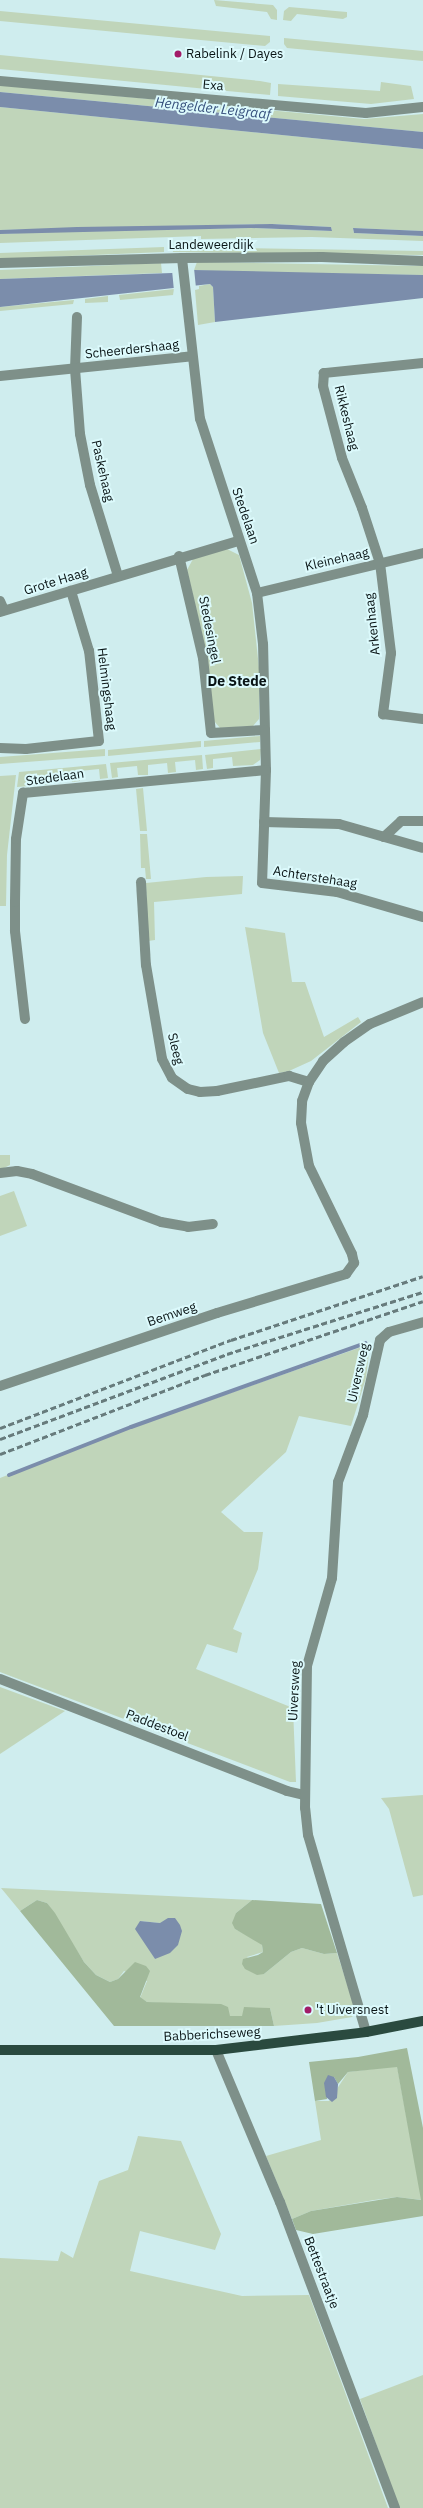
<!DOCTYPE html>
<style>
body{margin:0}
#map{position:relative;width:423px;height:2508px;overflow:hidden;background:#cfedee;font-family:"IBM Plex Sans",sans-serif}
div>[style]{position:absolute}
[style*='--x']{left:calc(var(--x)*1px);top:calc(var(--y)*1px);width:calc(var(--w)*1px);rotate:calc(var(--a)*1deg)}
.green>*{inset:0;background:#c0d5ba}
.forest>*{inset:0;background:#a1b99a}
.water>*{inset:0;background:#7b8dab}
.pier>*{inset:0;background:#cfedee}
.stream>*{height:4px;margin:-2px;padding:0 2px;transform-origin:2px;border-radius:2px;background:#7b8dab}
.minor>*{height:10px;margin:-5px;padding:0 5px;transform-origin:5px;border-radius:5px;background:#7e9089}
.tertiary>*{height:10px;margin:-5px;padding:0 5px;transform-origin:5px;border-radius:5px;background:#7e9089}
.primary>*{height:10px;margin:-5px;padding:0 5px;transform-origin:5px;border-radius:5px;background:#2a4a3f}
.rail>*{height:3px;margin-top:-1.5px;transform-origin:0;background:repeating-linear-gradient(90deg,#677b7c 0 6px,transparent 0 9px)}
.dots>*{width:11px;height:11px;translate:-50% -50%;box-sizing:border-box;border:2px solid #dcfafc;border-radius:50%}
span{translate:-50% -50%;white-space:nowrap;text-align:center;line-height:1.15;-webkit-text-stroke:4px #dcfafc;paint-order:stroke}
.poi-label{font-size:13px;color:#091415}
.left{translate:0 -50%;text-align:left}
.street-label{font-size:13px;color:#091415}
.water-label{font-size:14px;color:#354f7c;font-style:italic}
.neighbourhood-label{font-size:14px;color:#091415;font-weight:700}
</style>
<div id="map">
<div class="green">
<div style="clip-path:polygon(214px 0,273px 5px,277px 10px,277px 20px,271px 19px,267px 12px,216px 6px)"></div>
<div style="clip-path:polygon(289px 7px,347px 12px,347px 17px,343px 19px,297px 14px,291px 21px,283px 20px,284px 11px)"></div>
<div style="clip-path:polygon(0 11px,270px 36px,270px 42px,265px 46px,0 21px)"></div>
<div style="clip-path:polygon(284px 38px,423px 51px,423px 61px,287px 48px,284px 44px)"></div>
<div style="clip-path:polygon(0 55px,260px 81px,271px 83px,270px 95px,0 69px)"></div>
<div style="clip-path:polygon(381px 82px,411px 86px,414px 99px,371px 104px,278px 96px,278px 84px,380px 91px)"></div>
<div style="clip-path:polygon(0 85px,364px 119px,423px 114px,423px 132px,0 92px)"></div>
<div style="clip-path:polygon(0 107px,423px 149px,423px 231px,353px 228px,354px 233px,423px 236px,423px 241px,312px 237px,201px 239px,201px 236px,0 243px,0 234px,54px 231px,251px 228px,332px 231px,331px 227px,272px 224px,0 230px)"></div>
<div style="clip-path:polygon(164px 247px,164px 252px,0 259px,0 253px)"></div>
<div style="clip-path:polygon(172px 247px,423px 251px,423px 255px,173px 252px)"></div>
<div style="clip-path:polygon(197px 262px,423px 266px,423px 275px,227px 272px,194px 270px)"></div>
<div style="clip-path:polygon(161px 263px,162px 273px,0 279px,0 270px)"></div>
<div style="clip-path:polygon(210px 284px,213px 287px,215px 322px,198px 325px,195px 290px,199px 289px,199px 286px)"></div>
<div style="clip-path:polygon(174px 289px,173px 295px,120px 300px,119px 295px)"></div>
<div style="clip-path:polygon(108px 296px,108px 302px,85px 303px,85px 299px)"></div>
<div style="clip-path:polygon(74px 300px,73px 304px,0 311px,0 307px)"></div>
<div style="clip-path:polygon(227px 549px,239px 555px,252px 603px,259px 668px,259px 719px,253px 726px,220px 728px,214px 721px,206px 652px,187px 570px,193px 559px)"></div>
<div style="clip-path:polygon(260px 736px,260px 742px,204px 747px,204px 741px)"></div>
<div style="clip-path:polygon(201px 741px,201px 747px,108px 756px,108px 750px)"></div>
<div style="clip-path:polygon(105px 749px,105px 756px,0 764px,0 757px)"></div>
<div style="clip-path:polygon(261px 749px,260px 760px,253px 765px,233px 766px,232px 757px,213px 759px,213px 768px,207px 769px,205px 755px)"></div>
<div style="clip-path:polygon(202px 755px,203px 769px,196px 770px,195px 760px,175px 762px,176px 772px,168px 773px,167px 763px,148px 765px,148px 775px,138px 775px,137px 766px,117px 768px,118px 777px,112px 778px,110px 763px)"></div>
<div style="clip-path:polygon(106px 764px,108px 778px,100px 779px,99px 769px,80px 771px,80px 781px,72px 782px,70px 772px,51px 774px,52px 784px,17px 787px,19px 772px)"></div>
<div style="clip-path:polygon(16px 775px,7px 855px,6px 906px,0 906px,0 776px)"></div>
<div style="clip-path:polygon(143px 788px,147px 831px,140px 831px,136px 789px)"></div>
<div style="clip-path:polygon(140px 834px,147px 834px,151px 879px,146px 879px,145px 868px,141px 868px)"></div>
<div style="clip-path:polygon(243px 876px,242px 894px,154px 902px,155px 940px,148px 941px,146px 883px,206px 877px)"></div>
<div style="clip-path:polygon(245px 927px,285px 933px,292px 982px,305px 982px,324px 1037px,358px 1017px,361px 1022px,311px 1061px,289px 1071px,279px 1073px,263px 1033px)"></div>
<div style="clip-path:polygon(0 1155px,10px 1155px,10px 1165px,0 1170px)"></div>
<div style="clip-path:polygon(14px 1191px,27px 1226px,0 1236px,0 1196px)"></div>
<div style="clip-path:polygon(370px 1344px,366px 1378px,351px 1426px,299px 1416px,286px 1452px,221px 1512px,244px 1532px,263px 1532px,258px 1569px,233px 1629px,242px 1633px,237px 1653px,207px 1644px,196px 1669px,293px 1708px,296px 1782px,290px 1782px,0 1672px,0 1478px,102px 1438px)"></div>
<div style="clip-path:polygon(0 1687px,65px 1711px,0 1754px)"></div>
<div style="clip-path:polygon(423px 1795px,423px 1895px,413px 1897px,389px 1809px,381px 1798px)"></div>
<div style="clip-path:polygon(evenodd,1px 1888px,252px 1900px,236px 1913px,235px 1929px,258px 1941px,262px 1945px,263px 1952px,247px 1957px,264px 1974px,291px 1952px,302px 1948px,324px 1954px,337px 1953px,356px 2012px,352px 2017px,317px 2023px,274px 2026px,270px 2008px,242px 2016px,230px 2016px,172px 2004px,147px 2002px,140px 1998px,147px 1981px,124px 1971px,118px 1979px,110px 1982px,96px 1975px,84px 1962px,47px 1903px,37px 1900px,20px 1911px,1px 1888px,140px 1921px,160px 1923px,155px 1959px,139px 1932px,140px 1921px)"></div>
<div style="clip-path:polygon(397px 2066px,422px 2200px,397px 2197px,374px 2200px,311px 2211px,292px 2219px,266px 2156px,321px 2140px,315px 2101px,329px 2101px,348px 2072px)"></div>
<div style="clip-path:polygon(138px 2136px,181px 2141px,221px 2234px,215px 2250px,140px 2231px,130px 2271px,242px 2296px,309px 2295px,388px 2508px,0 2508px,0 2258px,58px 2261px,61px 2251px,73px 2258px,99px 2181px,128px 2170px)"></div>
<div style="clip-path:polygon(423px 2375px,423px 2508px,399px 2508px,360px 2399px)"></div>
</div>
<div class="forest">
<div style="clip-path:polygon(37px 1900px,47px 1903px,55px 1913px,84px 1962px,96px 1975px,110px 1982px,118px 1979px,135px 1962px,146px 1966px,150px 1971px,140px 1997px,147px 2002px,221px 2004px,228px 2007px,230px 2016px,242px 2016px,244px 2007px,270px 2008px,274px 2026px,114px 2026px,20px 1911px)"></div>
<div style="clip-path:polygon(252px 1900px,321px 1904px,337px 1953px,324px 1954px,302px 1948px,291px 1952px,264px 1974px,257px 1975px,245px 1969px,242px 1964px,243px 1959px,258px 1955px,263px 1952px,262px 1945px,235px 1929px,232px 1923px,236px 1913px)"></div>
<div style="clip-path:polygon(407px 2048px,423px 2128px,423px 2216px,313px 2234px,296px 2230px,292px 2219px,311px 2211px,397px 2197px,421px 2200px,397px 2067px,348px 2072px,338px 2084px,334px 2077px,326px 2086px,327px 2099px,315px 2101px,309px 2062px,358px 2057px)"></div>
</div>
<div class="water">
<div style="clip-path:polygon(0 92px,423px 132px,423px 149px,0 107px)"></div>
<div style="clip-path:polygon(272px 224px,331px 227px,332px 231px,251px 228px,0 234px,0 230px,77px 227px)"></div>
<div style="clip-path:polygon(353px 228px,423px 231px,423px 236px,354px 233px)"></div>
<div style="clip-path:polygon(194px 270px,423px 275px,423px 298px,215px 322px,213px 287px,210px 284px,0 307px,0 279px,172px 273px)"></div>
<div style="clip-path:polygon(168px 1918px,175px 1918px,180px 1925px,182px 1931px,178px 1945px,170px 1953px,155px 1959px,135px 1929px,140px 1921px,160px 1923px)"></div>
<div style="clip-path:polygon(328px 2075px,334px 2077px,338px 2084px,337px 2098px,332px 2102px,326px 2097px,324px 2083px)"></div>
</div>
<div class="pier">
<div style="clip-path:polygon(194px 268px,196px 288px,176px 289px,174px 291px,172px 270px)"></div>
</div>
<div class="stream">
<div style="--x:9;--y:1475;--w:131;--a:-21.5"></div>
<div style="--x:131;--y:1427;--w:249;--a:-19.7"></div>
</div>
<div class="minor">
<div style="--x:0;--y:81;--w:367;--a:5"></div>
<div style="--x:366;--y:113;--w:57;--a:-6"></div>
<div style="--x:77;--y:317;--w:52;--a:92.2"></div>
<div style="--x:75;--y:369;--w:65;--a:85.6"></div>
<div style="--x:80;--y:434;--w:52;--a:78.9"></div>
<div style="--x:90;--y:485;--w:95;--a:72.9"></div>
<div style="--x:423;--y:363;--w:100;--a:174.2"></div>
<div style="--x:324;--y:373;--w:13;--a:94"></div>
<div style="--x:323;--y:386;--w:74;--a:75.2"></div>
<div style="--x:342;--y:458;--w:54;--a:68.2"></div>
<div style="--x:362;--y:508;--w:58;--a:71.9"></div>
<div style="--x:380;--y:563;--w:91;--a:83"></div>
<div style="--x:391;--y:653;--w:62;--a:97.5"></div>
<div style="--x:383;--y:714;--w:40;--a:7.1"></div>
<div style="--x:0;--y:376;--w:193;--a:-5.9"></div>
<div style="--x:179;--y:556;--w:105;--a:76.8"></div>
<div style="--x:203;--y:658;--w:75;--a:83.9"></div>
<div style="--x:211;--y:733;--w:54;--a:-3.2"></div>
<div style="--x:265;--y:730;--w:86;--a:-91.3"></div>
<div style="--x:263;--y:644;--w:51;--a:-96.7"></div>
<div style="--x:257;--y:593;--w:183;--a:-108.1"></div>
<div style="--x:200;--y:419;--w:162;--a:-96.4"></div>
<div style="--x:257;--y:593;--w:171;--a:-13.5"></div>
<div style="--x:0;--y:601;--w:10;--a:66"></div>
<div style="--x:0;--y:612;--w:248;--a:-16.6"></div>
<div style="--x:265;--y:730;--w:40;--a:88.6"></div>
<div style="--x:266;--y:770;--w:113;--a:92"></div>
<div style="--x:262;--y:883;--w:76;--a:6.8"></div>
<div style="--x:337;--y:892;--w:90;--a:16.2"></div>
<div style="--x:0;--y:748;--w:26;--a:2"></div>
<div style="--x:26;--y:749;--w:73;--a:-6.3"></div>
<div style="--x:99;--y:741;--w:91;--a:-96.3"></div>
<div style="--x:89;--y:651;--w:63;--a:-106.7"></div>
<div style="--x:264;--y:822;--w:75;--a:1.5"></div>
<div style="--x:339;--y:824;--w:87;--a:15.9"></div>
<div style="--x:384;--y:837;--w:23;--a:-43"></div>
<div style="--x:401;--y:821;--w:22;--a:0"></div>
<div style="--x:141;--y:882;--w:83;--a:86.6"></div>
<div style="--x:146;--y:965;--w:95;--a:80.3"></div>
<div style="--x:162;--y:1059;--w:21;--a:62"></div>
<div style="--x:172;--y:1078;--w:19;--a:35"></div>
<div style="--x:188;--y:1089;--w:12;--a:14"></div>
<div style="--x:200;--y:1092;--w:17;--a:-3"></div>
<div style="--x:217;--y:1091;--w:74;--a:-11.8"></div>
<div style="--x:289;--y:1076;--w:21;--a:17"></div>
<div style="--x:25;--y:1019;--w:89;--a:-96.5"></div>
<div style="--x:15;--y:931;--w:29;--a:-90"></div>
<div style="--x:15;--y:902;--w:63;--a:-89.1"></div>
<div style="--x:16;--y:839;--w:47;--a:-81.3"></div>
<div style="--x:23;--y:793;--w:244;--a:-5.4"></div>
<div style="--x:0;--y:1173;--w:17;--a:-7"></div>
<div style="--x:17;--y:1171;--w:15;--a:11"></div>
<div style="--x:32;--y:1174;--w:138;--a:20.4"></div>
<div style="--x:161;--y:1222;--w:27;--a:10"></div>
<div style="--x:188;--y:1227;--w:25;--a:-7"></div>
<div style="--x:0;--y:1386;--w:229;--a:-18.6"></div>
<div style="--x:217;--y:1313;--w:135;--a:-16.8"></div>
<div style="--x:346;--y:1274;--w:14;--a:-54"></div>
<div style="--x:354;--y:1263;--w:9;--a:-103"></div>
<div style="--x:352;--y:1254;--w:98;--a:-116"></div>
<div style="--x:309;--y:1166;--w:44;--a:-100.5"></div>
<div style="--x:301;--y:1123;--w:22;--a:-87"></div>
<div style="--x:302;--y:1101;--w:20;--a:-70"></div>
<div style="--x:309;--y:1082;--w:25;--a:-56"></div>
<div style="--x:323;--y:1061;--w:28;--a:-42"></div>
<div style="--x:344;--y:1042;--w:32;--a:-35"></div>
<div style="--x:370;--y:1024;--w:57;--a:-22.5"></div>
<div style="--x:0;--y:1679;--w:308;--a:21.3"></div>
<div style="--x:287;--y:1791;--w:18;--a:13"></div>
<div style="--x:366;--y:2032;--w:205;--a:-106.4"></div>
<div style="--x:308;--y:1835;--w:27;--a:-96"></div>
<div style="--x:305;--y:1808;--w:142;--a:-89.2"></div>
<div style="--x:307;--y:1666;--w:91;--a:-74.1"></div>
<div style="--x:332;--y:1578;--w:96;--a:-86.4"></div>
<div style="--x:338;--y:1482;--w:72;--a:-69.5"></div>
<div style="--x:363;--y:1415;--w:77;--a:-77.2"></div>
<div style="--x:380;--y:1340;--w:12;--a:-42"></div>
<div style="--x:389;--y:1332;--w:35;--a:-16"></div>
<div style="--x:216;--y:2050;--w:165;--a:67.2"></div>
<div style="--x:280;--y:2202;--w:327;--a:69.4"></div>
</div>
<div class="tertiary">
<div style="--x:0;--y:263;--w:182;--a:-1.6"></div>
<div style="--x:182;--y:258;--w:140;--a:-0.4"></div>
<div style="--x:322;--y:257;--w:101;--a:2.3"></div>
</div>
<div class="primary">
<div style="--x:0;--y:2050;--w:216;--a:0"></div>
<div style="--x:216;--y:2050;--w:151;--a:-6.8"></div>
<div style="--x:366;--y:2032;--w:58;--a:-10.9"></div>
</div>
<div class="rail">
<div style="--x:0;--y:1428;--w:247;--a:-20.9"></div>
<div style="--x:231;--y:1340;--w:202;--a:-18.4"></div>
<div style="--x:0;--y:1439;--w:242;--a:-20.5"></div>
<div style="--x:227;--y:1354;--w:206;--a:-17.6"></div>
<div style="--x:0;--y:1454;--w:220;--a:-21.1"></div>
<div style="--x:205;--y:1375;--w:230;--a:-18.7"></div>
</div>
<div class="dots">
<div style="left:178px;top:54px;background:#a21c69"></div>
<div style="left:308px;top:2010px;background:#a21c69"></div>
</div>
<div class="poi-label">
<span class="left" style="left:186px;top:54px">Rabelink / Dayes</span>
<span class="left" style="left:316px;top:2010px">'t Uiversnest</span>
</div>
<div class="street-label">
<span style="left:213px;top:86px;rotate:5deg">Exa</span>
<span style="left:211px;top:245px">Landeweerdijk</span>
<span style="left:132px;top:350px;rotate:-6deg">Scheerdershaag</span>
<span style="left:346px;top:418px;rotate:76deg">Rikkeshaag</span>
<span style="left:102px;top:471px;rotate:77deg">Paskehaag</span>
<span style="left:245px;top:516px;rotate:71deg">Stedelaan</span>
<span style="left:337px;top:560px;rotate:-13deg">Kleinehaag</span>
<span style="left:56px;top:582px;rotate:-17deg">Grote Haag</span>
<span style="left:373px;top:624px;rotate:-96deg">Arkenhaag</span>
<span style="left:209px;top:630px;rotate:79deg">Stedesingel</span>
<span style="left:106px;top:689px;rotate:83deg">Helmingshaag</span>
<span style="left:55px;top:778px;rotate:-8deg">Stedelaan</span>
<span style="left:315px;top:878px;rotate:9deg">Achterstehaag</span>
<span style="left:175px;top:1049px;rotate:76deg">Sleeg</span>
<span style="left:172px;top:1315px;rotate:-19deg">Bemweg</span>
<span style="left:359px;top:1373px;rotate:-77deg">Uiversweg</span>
<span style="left:295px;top:1691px;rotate:-87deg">Uiversweg</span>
<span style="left:157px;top:1726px;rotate:21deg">Paddestoel</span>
<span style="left:212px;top:2035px;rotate:-3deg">Babberichseweg</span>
<span style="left:321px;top:2273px;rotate:69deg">Bettestraatje</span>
</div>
<div class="water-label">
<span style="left:213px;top:108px;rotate:6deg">Hengelder Leigraaf</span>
</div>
<div class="neighbourhood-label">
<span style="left:237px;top:681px">De Stede</span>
</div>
</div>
